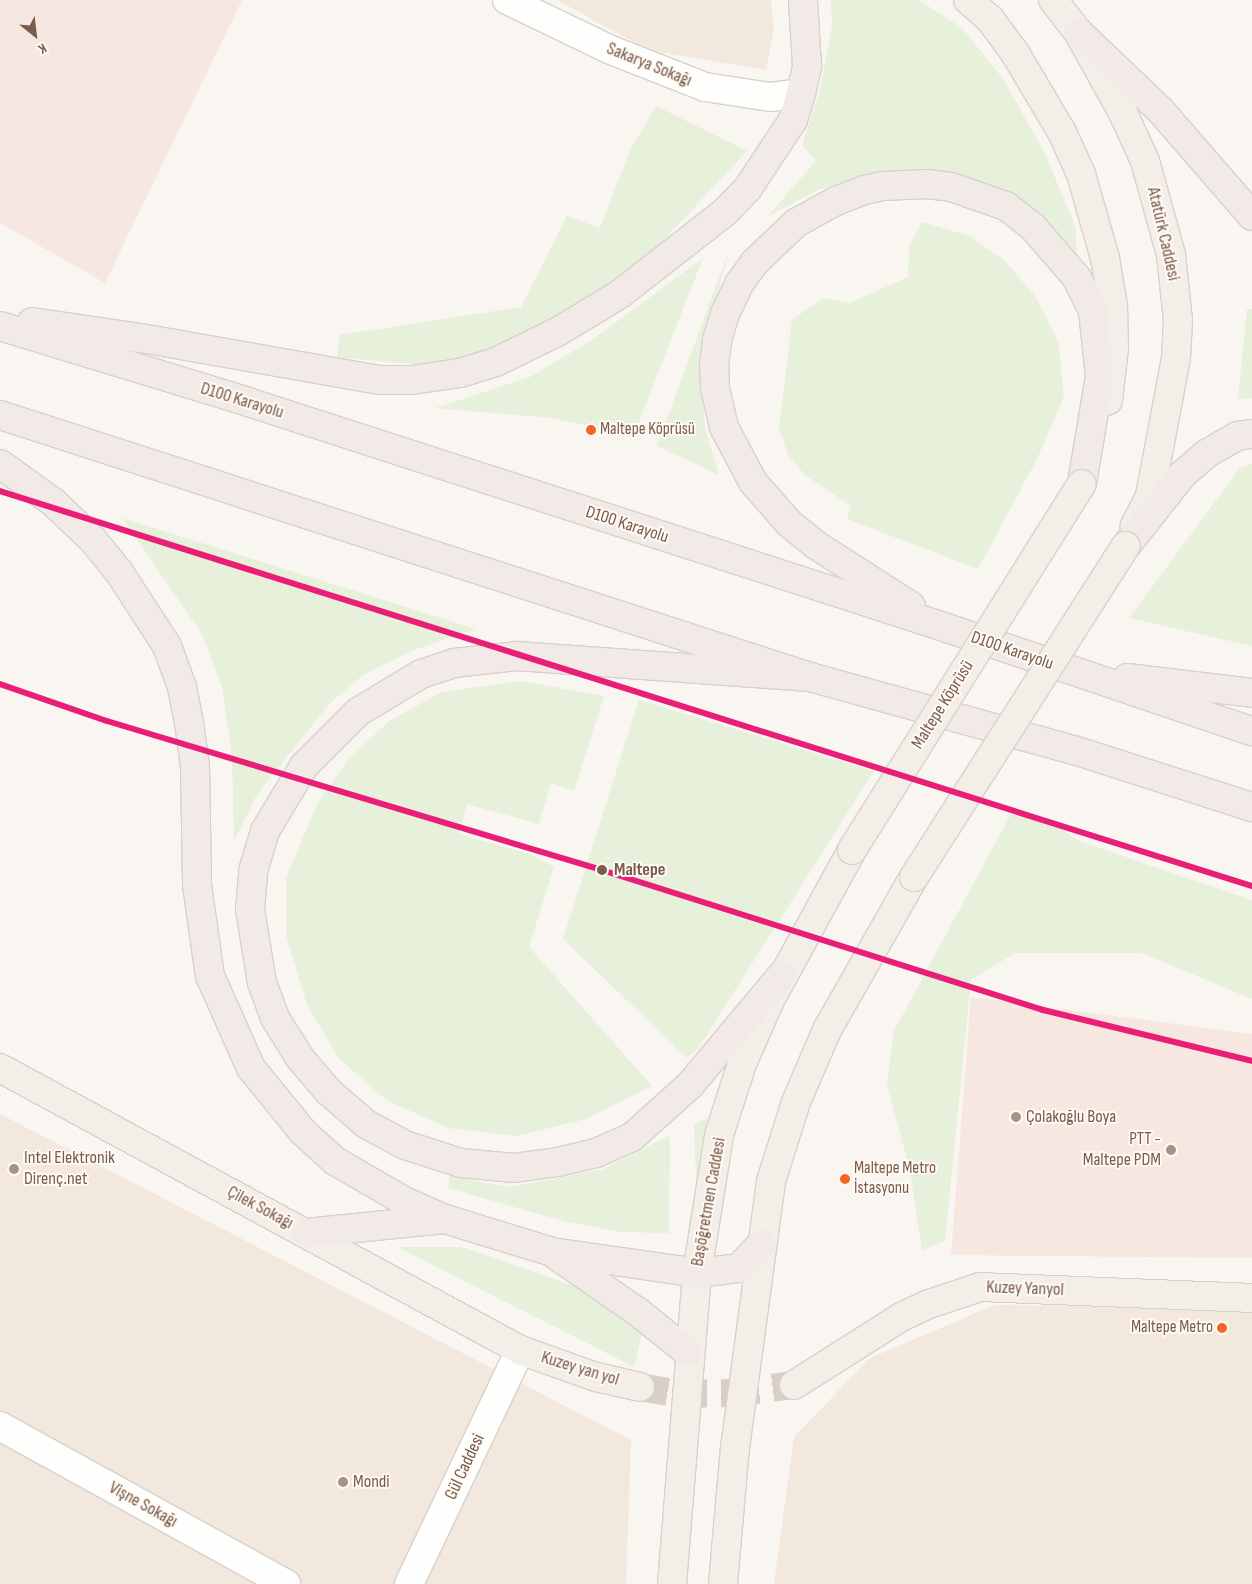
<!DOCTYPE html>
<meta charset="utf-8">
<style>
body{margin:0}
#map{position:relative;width:1252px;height:1584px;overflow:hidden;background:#f9f5f0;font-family:"Sofia Sans Condensed",sans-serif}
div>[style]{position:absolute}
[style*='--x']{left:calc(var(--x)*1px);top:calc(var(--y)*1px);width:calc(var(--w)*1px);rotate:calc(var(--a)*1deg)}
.residential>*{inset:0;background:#f2e8de}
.commercial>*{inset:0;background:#f6e8e1}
.green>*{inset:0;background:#e7f0db}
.major-tunnel>*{height:28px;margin-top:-14px;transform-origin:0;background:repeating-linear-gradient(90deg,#d9cfc7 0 28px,transparent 0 42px)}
.roads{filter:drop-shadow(1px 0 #d7d1cb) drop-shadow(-1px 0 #d7d1cb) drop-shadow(0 1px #d7d1cb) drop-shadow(0 -1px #d7d1cb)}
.minor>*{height:28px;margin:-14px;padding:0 14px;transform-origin:14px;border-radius:14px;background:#fefefd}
.major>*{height:28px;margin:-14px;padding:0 14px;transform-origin:14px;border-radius:14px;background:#f3eee8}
.highway>*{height:28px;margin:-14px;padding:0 14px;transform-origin:14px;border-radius:14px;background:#f2eae7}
.bridges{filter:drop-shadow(1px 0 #dad1cc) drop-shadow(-1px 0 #dad1cc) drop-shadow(0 1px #dad1cc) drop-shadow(0 -1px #dad1cc)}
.major-bridge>*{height:28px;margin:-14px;padding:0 14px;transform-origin:14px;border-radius:14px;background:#f3eee8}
.metro-1>*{height:6px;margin:-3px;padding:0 3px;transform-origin:3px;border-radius:3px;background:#e91e76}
.dots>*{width:14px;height:14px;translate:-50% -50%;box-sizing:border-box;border:2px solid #fffaf3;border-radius:50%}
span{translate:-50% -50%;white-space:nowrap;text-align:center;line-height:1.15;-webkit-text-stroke:4px #fffaf3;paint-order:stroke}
.bus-label{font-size:17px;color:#7a5c4d}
.left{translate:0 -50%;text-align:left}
.right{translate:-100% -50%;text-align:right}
.street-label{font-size:18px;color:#7a5c4d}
.stop-label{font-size:18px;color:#7a5c4d;font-weight:700}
.poi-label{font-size:18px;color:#7a5c4d}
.north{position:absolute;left:10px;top:10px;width:50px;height:50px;-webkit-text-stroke:4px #fffaf3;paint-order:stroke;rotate:151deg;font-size:14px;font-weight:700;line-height:20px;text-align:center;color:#7a5c4d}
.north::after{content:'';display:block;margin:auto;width:18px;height:22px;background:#7a5c4d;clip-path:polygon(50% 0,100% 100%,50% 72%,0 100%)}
</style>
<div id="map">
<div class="residential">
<div style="clip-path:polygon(557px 0,771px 0,774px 28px,766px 70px,648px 50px)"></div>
<div style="clip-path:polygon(0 1114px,631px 1440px,626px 1584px,0 1584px)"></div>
<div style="clip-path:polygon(995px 1305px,1252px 1307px,1252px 1584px,774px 1584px,794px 1437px,870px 1358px)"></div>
</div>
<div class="commercial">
<div style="clip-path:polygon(0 0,242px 0,105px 283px,0 223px)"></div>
<div style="clip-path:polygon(971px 997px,1252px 1034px,1252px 1258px,951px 1255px)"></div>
</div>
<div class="green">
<div style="clip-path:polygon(831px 0,919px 0,962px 28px,1004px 80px,1045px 154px,1075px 225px,1077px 263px,1042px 219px,879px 175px,818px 190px,767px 217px,816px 161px,802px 145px,820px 90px,832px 26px)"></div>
<div style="clip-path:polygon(656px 106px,747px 151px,646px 259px,588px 305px,523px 340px,432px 366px,337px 357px,340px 335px,521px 307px,567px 216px,600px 228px,630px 150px)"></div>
<div style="clip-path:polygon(922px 222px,970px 236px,1006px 262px,1035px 296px,1058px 341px,1064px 396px,1037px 459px,978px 569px,847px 519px,851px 506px,805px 475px,788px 455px,779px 428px,792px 320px,823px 298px,850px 303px,908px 277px,909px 247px)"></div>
<div style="clip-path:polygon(730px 248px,707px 333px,701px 380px,705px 429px,719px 475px,657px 446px)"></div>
<div style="clip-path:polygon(703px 258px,634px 434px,550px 418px,435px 408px,530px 377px,592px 340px)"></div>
<div style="clip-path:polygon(1247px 309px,1252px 309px,1252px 398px,1238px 399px)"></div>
<div style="clip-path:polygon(1252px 464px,1252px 646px,1129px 618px,1240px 468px)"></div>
<div style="clip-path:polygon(122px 518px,476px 629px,414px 650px,363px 675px,329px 704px,256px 796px,234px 842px,232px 755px,222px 687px,202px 634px)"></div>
<div style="clip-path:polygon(521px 681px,604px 696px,574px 791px,551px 783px,539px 824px,467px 804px,459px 834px,530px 854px,554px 867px,529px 947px,652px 1086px,586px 1119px,517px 1136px,448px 1128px,386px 1100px,339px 1058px,307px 1005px,286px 935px,286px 878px,317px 804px,347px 761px,389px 721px,442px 692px)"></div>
<div style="clip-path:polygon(639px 700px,874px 771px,699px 1047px,687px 1058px,563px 939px)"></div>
<div style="clip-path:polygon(1011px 814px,1054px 824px,1079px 841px,1252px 900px,1252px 999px,1142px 953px,1015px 953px,971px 980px,945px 1241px,922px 1250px,910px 1171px,887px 1084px,894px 1031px)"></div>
<div style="clip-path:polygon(720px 1113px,698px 1223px,694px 1124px)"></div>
<div style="clip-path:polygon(670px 1135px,669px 1233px,622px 1232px,567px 1222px,448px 1188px,450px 1176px,509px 1187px,604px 1169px)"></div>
<div style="clip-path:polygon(397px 1247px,463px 1247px,591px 1292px,642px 1334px,634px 1367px)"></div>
</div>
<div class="major-tunnel">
<div style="--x:640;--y:1387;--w:40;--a:10"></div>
<div style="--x:679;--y:1394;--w:52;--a:-1.1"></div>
<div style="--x:731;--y:1393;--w:64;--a:-7.2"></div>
</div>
<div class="roads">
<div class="minor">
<div style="--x:507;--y:0;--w:115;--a:25.7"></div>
<div style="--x:611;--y:50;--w:101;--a:21.5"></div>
<div style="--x:705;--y:87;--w:66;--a:8.7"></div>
<div style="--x:770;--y:97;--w:31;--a:-7"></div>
<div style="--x:0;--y:1426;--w:327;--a:28.9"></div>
<div style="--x:409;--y:1584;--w:259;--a:-64.6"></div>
</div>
<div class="major">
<div style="--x:968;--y:0;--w:29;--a:41"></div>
<div style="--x:990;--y:19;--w:42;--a:53.7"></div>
<div style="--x:1015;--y:53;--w:92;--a:59.3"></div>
<div style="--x:1062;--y:132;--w:46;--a:65.7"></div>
<div style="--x:1081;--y:174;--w:87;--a:74.1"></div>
<div style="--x:1105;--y:258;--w:49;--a:80.5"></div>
<div style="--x:1113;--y:306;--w:42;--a:88.6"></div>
<div style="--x:1114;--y:348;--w:53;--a:96.5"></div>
<div style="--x:1053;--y:0;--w:41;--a:52"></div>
<div style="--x:1078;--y:32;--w:93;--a:60.9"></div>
<div style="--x:1123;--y:113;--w:53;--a:65.4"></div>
<div style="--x:1145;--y:161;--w:98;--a:74.5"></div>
<div style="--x:1171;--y:255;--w:65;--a:83.9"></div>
<div style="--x:1178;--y:320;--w:38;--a:93"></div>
<div style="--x:1176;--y:358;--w:140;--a:100.7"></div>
<div style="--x:1150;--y:496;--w:34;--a:117"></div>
<div style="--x:0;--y:1068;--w:592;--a:28.47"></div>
<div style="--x:520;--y:1350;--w:81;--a:19.6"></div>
<div style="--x:596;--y:1377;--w:45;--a:12.8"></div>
<div style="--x:794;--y:1385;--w:127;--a:-32.4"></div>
<div style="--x:901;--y:1317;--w:31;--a:-25"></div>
<div style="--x:929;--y:1304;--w:54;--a:-18.4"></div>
<div style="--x:980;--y:1287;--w:272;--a:2.3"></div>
<div style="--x:672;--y:1584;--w:312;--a:-85.4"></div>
<div style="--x:697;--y:1273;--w:140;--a:-80.9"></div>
<div style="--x:719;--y:1135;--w:75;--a:-72.1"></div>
<div style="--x:742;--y:1064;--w:70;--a:-66.4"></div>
<div style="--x:770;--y:1000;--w:171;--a:-61.3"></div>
<div style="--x:723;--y:1584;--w:137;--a:-85"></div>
<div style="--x:735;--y:1448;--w:269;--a:-82.3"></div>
<div style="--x:771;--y:1181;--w:83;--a:-72.4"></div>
<div style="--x:796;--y:1102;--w:78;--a:-66.7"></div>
<div style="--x:827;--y:1030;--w:176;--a:-60.4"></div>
</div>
<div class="highway">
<div style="--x:1078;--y:32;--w:113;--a:43.6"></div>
<div style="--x:1160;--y:110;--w:140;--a:49"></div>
<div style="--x:32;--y:322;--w:110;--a:8.4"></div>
<div style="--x:141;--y:338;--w:242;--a:10"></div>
<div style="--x:379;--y:380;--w:33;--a:0"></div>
<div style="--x:412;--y:380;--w:49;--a:-8.3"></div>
<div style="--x:460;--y:373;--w:38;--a:-17"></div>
<div style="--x:496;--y:362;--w:70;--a:-26.2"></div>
<div style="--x:559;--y:331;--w:71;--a:-31.2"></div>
<div style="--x:620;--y:294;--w:133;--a:-38"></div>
<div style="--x:725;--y:212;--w:33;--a:-46"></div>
<div style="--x:748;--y:188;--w:82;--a:-56.5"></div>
<div style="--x:793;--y:120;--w:28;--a:-73"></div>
<div style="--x:801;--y:93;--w:28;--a:-77"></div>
<div style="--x:807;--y:66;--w:66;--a:-93.5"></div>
<div style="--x:0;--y:326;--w:259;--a:17"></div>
<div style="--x:248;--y:402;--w:731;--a:17.91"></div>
<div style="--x:944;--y:627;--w:325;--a:18.7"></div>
<div style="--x:0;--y:415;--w:851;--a:17.92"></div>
<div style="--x:810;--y:677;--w:274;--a:15.5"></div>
<div style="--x:1074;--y:750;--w:187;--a:17.8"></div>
<div style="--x:0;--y:464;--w:65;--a:35.6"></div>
<div style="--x:53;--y:502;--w:55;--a:43.5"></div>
<div style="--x:93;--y:540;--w:41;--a:50.9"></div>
<div style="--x:119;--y:572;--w:88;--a:57"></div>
<div style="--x:167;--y:646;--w:44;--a:69.9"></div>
<div style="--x:182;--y:687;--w:36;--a:79"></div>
<div style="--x:189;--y:722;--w:45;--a:82.4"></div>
<div style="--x:195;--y:767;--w:118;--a:89"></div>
<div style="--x:197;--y:885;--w:92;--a:81.9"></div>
<div style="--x:210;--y:976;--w:101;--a:66"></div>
<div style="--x:251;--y:1068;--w:82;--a:50.9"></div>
<div style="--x:303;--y:1132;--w:43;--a:42.2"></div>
<div style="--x:335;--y:1161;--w:80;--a:30.1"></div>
<div style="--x:404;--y:1201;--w:45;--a:23.7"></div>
<div style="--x:445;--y:1219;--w:112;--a:17.1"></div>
<div style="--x:552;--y:1252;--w:147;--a:8.2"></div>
<div style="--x:697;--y:1273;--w:42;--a:-6.8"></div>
<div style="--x:739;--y:1268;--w:33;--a:-47"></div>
<div style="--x:1126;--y:546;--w:90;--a:-51.7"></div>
<div style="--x:1182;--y:475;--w:32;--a:-41"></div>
<div style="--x:1206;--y:454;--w:36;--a:-30"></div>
<div style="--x:1237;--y:436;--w:15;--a:-8"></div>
<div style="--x:911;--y:606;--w:113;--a:-147.3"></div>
<div style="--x:816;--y:545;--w:36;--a:-141"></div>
<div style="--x:788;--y:522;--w:53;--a:-131.2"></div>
<div style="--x:753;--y:482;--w:62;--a:-117.8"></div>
<div style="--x:724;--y:427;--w:39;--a:-103"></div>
<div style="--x:715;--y:389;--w:23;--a:-92"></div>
<div style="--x:714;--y:366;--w:26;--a:-83"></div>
<div style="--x:717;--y:340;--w:27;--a:-73"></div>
<div style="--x:725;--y:314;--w:33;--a:-65"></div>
<div style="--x:739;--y:284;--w:27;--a:-54"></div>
<div style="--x:755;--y:262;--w:57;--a:-43.6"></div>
<div style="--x:796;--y:223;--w:46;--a:-28.8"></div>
<div style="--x:836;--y:201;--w:30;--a:-21"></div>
<div style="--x:864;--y:190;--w:19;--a:-12"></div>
<div style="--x:883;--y:186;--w:44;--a:-2.6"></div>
<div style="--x:927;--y:184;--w:24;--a:7"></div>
<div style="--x:951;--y:187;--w:58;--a:19.1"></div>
<div style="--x:1006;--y:206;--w:33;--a:38"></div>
<div style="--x:1032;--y:226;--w:69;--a:49.1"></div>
<div style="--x:1077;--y:278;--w:37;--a:64"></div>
<div style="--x:1093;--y:311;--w:65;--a:83.9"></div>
<div style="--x:1100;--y:376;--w:109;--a:99.5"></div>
<div style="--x:1127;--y:678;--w:126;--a:6.8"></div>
<div style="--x:782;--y:975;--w:143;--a:129.9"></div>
<div style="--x:690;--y:1085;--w:78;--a:138.1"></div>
<div style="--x:632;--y:1137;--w:39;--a:156"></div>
<div style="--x:596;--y:1153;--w:39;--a:167"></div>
<div style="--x:558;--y:1162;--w:44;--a:172.2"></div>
<div style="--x:514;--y:1168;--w:53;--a:-174.6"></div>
<div style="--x:461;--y:1163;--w:59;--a:-162.2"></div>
<div style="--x:405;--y:1145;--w:44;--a:-151.7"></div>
<div style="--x:366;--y:1124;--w:50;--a:-139"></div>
<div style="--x:328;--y:1091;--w:43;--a:-130.3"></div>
<div style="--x:300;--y:1058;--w:47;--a:-122"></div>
<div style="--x:275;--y:1018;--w:37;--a:-110"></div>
<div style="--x:262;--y:983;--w:75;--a:-99.2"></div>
<div style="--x:250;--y:909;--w:38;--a:-85"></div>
<div style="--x:253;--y:871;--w:42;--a:-73.3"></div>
<div style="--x:265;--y:831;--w:76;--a:-59"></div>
<div style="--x:304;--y:766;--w:76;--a:-45"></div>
<div style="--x:358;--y:712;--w:74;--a:-31.1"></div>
<div style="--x:421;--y:674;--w:35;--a:-18"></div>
<div style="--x:454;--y:663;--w:63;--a:-6.3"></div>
<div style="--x:517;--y:656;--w:294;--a:4.1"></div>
<div style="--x:306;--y:1233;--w:139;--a:-5.8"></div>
<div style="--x:557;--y:1256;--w:98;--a:34.7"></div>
<div style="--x:638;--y:1312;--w:65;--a:38.8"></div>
</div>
</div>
<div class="bridges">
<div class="major-bridge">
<div style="--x:852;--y:850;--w:432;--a:-57.9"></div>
<div style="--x:914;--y:877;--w:393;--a:-57.4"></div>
</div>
</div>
<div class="metro-1">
<div style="--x:0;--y:491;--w:1313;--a:17.51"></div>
<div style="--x:0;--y:684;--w:113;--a:19.1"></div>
<div style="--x:107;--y:721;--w:520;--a:16.76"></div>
<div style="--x:605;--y:871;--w:460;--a:17.6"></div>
<div style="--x:1043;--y:1010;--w:215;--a:13.7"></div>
</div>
<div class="dots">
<div style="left:591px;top:430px;background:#f26522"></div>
<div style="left:602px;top:870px;background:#7a5c4d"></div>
<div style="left:1016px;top:1117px;background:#a69286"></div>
<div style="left:1171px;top:1150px;background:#a69286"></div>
<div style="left:14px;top:1169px;background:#a69286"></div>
<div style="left:845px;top:1179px;background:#f26522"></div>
<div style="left:1222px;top:1328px;background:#f26522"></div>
<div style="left:343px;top:1482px;background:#a69286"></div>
</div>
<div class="bus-label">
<span class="left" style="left:600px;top:430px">Maltepe Köprüsü</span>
<span class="left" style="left:854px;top:1179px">Maltepe Metro<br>İstasyonu</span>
<span class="right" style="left:1213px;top:1328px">Maltepe Metro</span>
</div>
<div class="street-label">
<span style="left:649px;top:65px;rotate:22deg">Sakarya Sokağı</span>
<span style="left:1163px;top:234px;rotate:77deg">Atatürk Caddesi</span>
<span style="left:242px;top:401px;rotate:17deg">D100 Karayolu</span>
<span style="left:627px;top:525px;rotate:18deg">D100 Karayolu</span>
<span style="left:1012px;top:651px;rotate:19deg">D100 Karayolu</span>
<span style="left:943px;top:705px;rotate:-58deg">Maltepe Köprüsü</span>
<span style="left:709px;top:1202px;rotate:-80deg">Başöğretmen Caddesi</span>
<span style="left:260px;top:1208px;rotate:28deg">Çilek Sokağı</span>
<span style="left:1025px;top:1289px;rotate:2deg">Kuzey Yanyol</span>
<span style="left:580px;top:1369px;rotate:17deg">Kuzey yan yol</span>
<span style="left:465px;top:1467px;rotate:-65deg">Gül Caddesi</span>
<span style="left:143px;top:1505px;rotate:29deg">Vişne Sokağı</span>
</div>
<div class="stop-label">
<span class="left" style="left:614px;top:870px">Maltepe</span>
</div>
<div class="poi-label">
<span class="left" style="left:1026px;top:1117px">Çolakoğlu Boya</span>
<span class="right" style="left:1161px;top:1150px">PTT -<br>Maltepe PDM</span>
<span class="left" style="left:24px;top:1169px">Intel Elektronik<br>Direnç.net</span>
<span class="left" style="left:353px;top:1482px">Mondi</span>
</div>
<div class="north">K</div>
</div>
